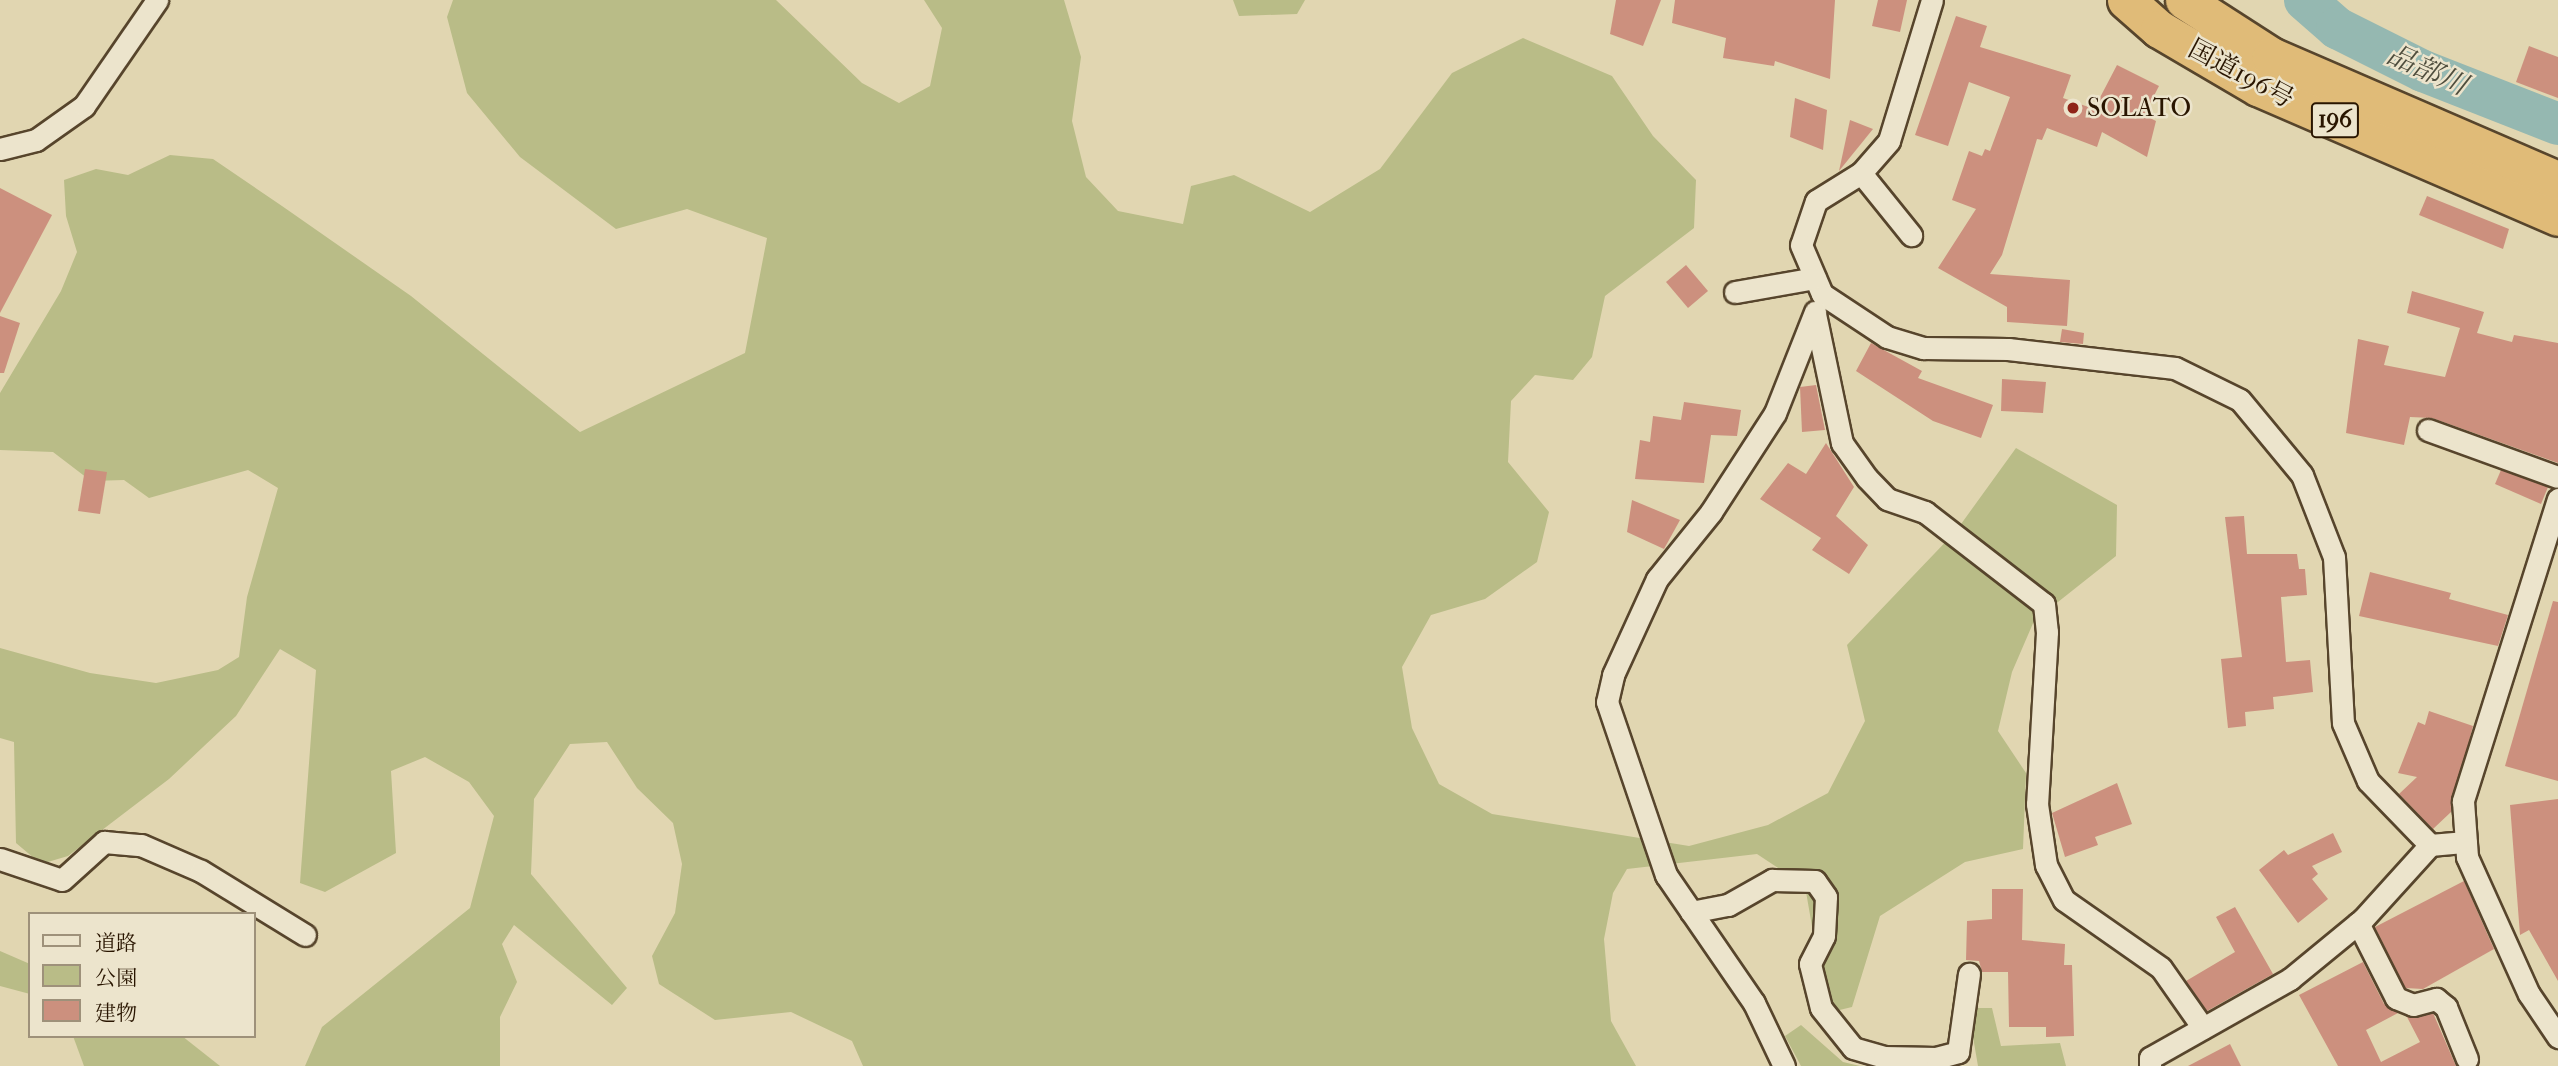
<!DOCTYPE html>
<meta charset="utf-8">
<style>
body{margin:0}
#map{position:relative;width:2558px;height:1066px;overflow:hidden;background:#e1d6b1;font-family:"IM FELL French Canon","Noto Serif JP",serif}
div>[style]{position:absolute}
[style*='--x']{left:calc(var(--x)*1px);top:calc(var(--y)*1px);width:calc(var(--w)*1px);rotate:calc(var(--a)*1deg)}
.green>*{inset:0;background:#b9bc87}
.river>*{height:42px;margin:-21px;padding:0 21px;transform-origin:21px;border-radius:21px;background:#95b8b1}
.building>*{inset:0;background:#cc907e}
.roads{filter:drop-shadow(2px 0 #57452c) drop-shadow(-2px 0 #57452c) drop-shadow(0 2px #57452c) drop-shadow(0 -2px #57452c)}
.street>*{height:21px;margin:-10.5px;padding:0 10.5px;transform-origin:10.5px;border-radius:10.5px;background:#ece4cc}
.highway>*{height:37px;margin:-18.5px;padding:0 18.5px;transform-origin:18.5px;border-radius:18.5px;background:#e0bb78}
.dots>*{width:19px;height:19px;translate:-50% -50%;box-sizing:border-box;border:4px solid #ece4cc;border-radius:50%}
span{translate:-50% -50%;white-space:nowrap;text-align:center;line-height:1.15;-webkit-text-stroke:5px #ece4cc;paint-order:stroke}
.shield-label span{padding:2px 5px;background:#ece4cc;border:2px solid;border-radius:5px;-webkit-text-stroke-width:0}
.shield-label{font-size:24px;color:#291500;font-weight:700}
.street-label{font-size:26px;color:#291500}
.poi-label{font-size:26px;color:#291500}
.left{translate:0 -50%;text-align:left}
.water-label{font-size:28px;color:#4f4e3e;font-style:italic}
.legend{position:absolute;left:28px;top:912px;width:228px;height:126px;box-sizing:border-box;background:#ece4cc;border:2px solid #9e917a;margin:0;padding:9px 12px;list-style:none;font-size:21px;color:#291500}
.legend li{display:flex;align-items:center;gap:14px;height:35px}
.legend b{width:35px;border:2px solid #9e917a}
</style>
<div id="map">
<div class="green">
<div style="clip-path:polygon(453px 0,776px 0,862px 83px,899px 103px,930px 86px,942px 28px,924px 0,1064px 0,1081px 57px,1072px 121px,1086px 177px,1118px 211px,1183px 224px,1191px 186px,1234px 175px,1310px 212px,1380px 169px,1452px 73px,1523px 38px,1612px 76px,1653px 136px,1696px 180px,1694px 228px,1605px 296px,1592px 357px,1573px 380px,1535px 375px,1511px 401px,1508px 462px,1549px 512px,1537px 562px,1485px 599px,1431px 615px,1402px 667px,1412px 728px,1439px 784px,1492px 814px,1689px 846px,1768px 825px,1828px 793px,1865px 721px,1847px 645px,1956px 531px,2016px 448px,2117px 505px,2116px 556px,2034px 621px,2012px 672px,1998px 731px,2026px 773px,2023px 849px,1965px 862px,1880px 916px,1852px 1007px,1827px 1013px,1805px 886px,1757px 854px,1627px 869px,1613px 893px,1604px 939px,1611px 1021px,1636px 1066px,863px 1066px,852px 1041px,791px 1012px,715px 1020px,659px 984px,652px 956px,675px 913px,682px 864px,673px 823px,637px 788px,607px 742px,570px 744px,534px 799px,531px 874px,627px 988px,612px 1005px,514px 925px,502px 944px,517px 982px,500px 1017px,500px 1066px,305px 1066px,322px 1027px,470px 908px,494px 816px,469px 782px,425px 757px,391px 771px,396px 853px,325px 892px,300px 883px,316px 670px,280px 649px,236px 716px,169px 779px,68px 856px,41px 864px,16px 843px,14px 742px,0 738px,0 648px,90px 673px,156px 683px,218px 670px,239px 657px,247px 597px,278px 488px,248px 470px,149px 498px,124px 480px,91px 481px,53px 452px,0 450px,0 393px,61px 291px,77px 252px,66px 216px,64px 180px,96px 169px,128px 175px,170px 155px,213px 159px,282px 206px,411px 296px,580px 432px,745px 353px,767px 238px,687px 209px,616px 229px,520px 157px,467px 93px,447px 17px)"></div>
<div style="clip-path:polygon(1233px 0,1305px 0,1297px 14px,1239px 16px)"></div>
<div style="clip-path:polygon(0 951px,30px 964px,30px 994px,0 986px)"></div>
<div style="clip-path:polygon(1968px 1008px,1992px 1008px,2001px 1046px,2060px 1043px,2066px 1066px,1978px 1066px)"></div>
<div style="clip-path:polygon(1801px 1025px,1843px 1062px,1860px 1066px,1801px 1066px,1785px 1036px)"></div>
<div style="clip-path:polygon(73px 1036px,182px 1036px,220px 1066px,84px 1066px)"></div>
</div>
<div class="river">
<div style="--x:2305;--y:0;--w:43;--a:41.2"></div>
<div style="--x:2337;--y:28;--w:96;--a:26.6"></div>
<div style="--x:2423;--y:71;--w:145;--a:21.4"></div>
</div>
<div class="building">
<div style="clip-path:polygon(1616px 0,1661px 0,1643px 46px,1610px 34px)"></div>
<div style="clip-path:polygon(1675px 0,1835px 0,1830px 79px,1775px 61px,1774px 66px,1723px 58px,1726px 38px,1672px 23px)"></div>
<div style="clip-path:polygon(1878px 0,1907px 0,1900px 32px,1872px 26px)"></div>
<div style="clip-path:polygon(1956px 16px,1987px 26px,1980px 47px,2071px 75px,2063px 98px,2094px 109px,2117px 65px,2159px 86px,2144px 115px,2156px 121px,2147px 157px,2102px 132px,2097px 147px,2047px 128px,2042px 140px,2037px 139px,2002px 255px,1990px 274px,2070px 280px,2067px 326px,2007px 322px,2007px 307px,1938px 268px,1976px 209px,1952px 200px,1969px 151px,1982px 156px,1985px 149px,1990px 151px,2010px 97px,1969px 82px,1948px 146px,1915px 135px)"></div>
<div style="clip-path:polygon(2529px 46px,2558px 57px,2558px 98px,2516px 82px)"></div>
<div style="clip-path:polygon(1795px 98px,1827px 110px,1823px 150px,1790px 137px)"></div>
<div style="clip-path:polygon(1850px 120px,1873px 129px,1839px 171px)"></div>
<div style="clip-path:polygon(0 188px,52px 215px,0 313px)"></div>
<div style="clip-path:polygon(2427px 196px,2509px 229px,2503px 249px,2419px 215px)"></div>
<div style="clip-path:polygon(1686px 265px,1708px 291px,1688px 308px,1666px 282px)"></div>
<div style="clip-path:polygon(2412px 291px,2484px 312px,2477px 333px,2512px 342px,2514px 335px,2558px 343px,2558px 463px,2432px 418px,2410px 417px,2404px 445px,2346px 433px,2358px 339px,2389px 346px,2384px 365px,2445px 377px,2460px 328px,2407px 313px)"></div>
<div style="clip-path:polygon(0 316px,20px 323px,4px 373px,0 373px)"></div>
<div style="clip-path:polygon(2062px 329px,2084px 333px,2083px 344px,2060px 342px)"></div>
<div style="clip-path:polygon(1871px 343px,1922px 371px,1918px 378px,1993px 405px,1981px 438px,1933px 421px,1856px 371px)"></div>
<div style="clip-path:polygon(2002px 379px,2046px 382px,2043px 413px,2001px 411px)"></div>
<div style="clip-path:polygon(1816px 385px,1825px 430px,1802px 432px,1800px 387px)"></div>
<div style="clip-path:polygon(1684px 402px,1741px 410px,1737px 436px,1711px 435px,1704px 483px,1635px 479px,1640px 440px,1650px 442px,1653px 416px,1681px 420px)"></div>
<div style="clip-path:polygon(1826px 443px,1854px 487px,1836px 516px,1868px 545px,1849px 574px,1812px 550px,1821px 538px,1760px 499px,1788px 463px,1806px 474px)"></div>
<div style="clip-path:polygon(85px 469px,107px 472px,100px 514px,78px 511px)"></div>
<div style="clip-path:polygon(2501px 470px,2548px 487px,2541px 504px,2495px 484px)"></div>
<div style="clip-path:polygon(1632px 500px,1680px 520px,1664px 549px,1627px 532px)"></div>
<div style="clip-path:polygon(2244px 516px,2247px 554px,2297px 554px,2299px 569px,2305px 569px,2307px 595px,2281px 597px,2286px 662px,2310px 660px,2313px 692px,2273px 697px,2274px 709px,2245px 712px,2246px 726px,2228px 728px,2221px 659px,2242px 657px,2225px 517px)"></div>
<div style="clip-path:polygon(2370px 572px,2451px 593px,2449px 599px,2508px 615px,2498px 646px,2359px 616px)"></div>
<div style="clip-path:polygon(2553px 601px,2558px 602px,2558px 781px,2505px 766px)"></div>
<div style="clip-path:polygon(2429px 711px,2473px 726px,2451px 812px,2433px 829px,2399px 794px,2417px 777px,2398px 773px,2418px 722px,2425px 725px)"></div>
<div style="clip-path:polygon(2117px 783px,2132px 824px,2095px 837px,2098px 845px,2065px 857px,2052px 813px)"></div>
<div style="clip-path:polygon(2558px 799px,2558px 981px,2529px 930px,2520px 935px,2510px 805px)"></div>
<div style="clip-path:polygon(2333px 833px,2342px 852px,2312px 866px,2318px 874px,2312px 879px,2328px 899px,2298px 923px,2259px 870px,2284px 850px,2288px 855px)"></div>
<div style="clip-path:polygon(2464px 881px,2494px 949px,2423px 989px,2405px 988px,2375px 927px)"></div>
<div style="clip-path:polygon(1992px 889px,2023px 889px,2022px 940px,2065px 944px,2064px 965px,2072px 965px,2074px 1036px,2046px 1037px,2046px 1027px,2009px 1027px,2008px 972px,1982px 972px,1979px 961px,1966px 960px,1967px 921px,1992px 919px)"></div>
<div style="clip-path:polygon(2235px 907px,2273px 974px,2207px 1011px,2186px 981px,2235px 952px,2216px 917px)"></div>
<div style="clip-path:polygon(2363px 962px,2384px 1004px,2398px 1013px,2366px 1030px,2381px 1062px,2420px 1042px,2407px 1017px,2433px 1013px,2456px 1066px,2338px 1066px,2299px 995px)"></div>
<div style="clip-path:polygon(2230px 1044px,2241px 1066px,2188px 1066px)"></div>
</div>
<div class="roads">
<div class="street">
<div style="--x:1932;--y:0;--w:147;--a:107"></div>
<div style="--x:1889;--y:141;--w:43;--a:131.2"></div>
<div style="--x:1861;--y:173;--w:53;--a:148.1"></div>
<div style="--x:1816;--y:201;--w:46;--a:108.8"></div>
<div style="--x:1801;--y:245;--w:53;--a:66.8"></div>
<div style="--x:1822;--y:294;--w:78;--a:33.5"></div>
<div style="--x:1887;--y:337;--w:38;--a:17"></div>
<div style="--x:1923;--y:348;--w:85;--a:0.7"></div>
<div style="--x:2008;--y:349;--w:168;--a:6.5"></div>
<div style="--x:2175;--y:368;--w:72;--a:26.2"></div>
<div style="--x:2240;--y:400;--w:97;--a:50.4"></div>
<div style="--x:2302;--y:475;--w:88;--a:68.7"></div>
<div style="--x:2334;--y:557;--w:166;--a:86.9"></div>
<div style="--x:2343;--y:723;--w:63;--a:66.7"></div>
<div style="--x:2368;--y:781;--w:89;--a:45.9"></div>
<div style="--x:2430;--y:845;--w:36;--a:-5"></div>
<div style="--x:0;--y:149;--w:37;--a:-14"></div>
<div style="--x:36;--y:140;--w:59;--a:-35.3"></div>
<div style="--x:84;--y:106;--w:129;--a:-55.4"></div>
<div style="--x:1861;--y:173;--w:80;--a:51.1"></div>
<div style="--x:1735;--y:292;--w:81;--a:-9.9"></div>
<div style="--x:1815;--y:314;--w:132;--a:78.2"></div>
<div style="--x:1842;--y:443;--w:43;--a:54.5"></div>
<div style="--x:1867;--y:478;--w:29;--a:46"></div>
<div style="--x:1887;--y:499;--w:40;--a:18.9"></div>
<div style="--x:1925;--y:512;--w:150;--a:37.7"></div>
<div style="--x:2044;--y:604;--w:28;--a:84"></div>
<div style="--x:2047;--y:632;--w:172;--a:93.3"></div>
<div style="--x:2037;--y:804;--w:62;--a:81.6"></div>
<div style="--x:2046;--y:865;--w:39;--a:63"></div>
<div style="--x:2064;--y:900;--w:118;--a:35"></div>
<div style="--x:2161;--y:968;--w:73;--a:55"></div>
<div style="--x:2428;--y:430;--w:138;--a:19.9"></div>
<div style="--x:2558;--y:499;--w:317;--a:107.5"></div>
<div style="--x:2463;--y:801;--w:56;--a:85.9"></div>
<div style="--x:2467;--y:857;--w:150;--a:65.7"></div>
<div style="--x:2529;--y:994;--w:52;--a:56"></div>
<div style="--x:0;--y:859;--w:65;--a:18.7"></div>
<div style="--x:62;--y:880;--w:57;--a:-42.1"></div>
<div style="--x:104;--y:842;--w:37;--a:5"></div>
<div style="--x:141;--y:845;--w:65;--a:23.4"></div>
<div style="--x:201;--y:871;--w:122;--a:31.6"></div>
<div style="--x:1691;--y:912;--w:38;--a:-11"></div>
<div style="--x:1728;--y:905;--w:51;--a:-29.6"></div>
<div style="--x:1772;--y:880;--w:43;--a:1.3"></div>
<div style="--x:1815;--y:881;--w:19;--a:55"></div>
<div style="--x:1826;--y:897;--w:39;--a:93"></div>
<div style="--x:1824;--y:936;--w:31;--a:117"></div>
<div style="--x:1810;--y:964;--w:45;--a:76"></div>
<div style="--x:1821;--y:1008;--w:51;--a:51.3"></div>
<div style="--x:1853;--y:1048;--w:32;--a:16"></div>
<div style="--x:1884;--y:1057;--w:52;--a:1.1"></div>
<div style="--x:1936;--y:1058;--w:23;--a:-15"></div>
<div style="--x:1958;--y:1052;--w:79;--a:-82"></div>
<div style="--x:2358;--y:923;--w:84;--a:63.1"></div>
<div style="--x:2396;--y:998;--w:18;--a:22"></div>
<div style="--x:2413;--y:1005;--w:24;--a:-15"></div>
<div style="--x:2436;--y:999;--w:13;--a:39"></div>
<div style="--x:2446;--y:1007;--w:56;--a:68"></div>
<div style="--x:1784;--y:1066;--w:70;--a:-115.5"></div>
<div style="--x:1754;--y:1003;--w:155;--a:-124.5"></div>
<div style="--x:1666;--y:875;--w:183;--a:-108.8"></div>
<div style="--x:1607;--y:702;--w:28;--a:-77"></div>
<div style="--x:1613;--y:675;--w:106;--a:-65.4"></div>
<div style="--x:1657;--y:579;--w:86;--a:-51.1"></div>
<div style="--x:1711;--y:512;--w:118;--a:-57.1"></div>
<div style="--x:1775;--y:413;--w:109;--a:-68.4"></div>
<div style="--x:2150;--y:1066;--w:8;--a:-90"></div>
<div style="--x:2150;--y:1058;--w:161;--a:-29.4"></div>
<div style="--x:2290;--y:979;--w:94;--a:-39.4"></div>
<div style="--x:2363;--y:919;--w:100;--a:-47.8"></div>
</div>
<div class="highway">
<div style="--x:2126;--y:0;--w:44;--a:41.3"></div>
<div style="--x:2159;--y:29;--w:115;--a:30.4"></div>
<div style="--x:2258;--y:87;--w:327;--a:23.4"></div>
<div style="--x:2184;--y:0;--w:103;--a:32.8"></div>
<div style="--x:2271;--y:56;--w:313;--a:23.4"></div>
</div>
</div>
<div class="dots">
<div style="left:2073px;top:108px;background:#8f2418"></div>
</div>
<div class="shield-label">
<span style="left:2335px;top:120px">196</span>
</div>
<div class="street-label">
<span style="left:2241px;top:74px;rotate:28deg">国道196号</span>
</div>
<div class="poi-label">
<span class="left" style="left:2087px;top:108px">SOLATO</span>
</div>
<div class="water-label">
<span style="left:2427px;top:70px;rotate:24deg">品部川</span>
</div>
<ul class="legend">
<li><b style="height:9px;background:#ece4cc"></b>道路</li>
<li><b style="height:19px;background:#b9bc87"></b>公園</li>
<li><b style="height:19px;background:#cc907e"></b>建物</li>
</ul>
</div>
